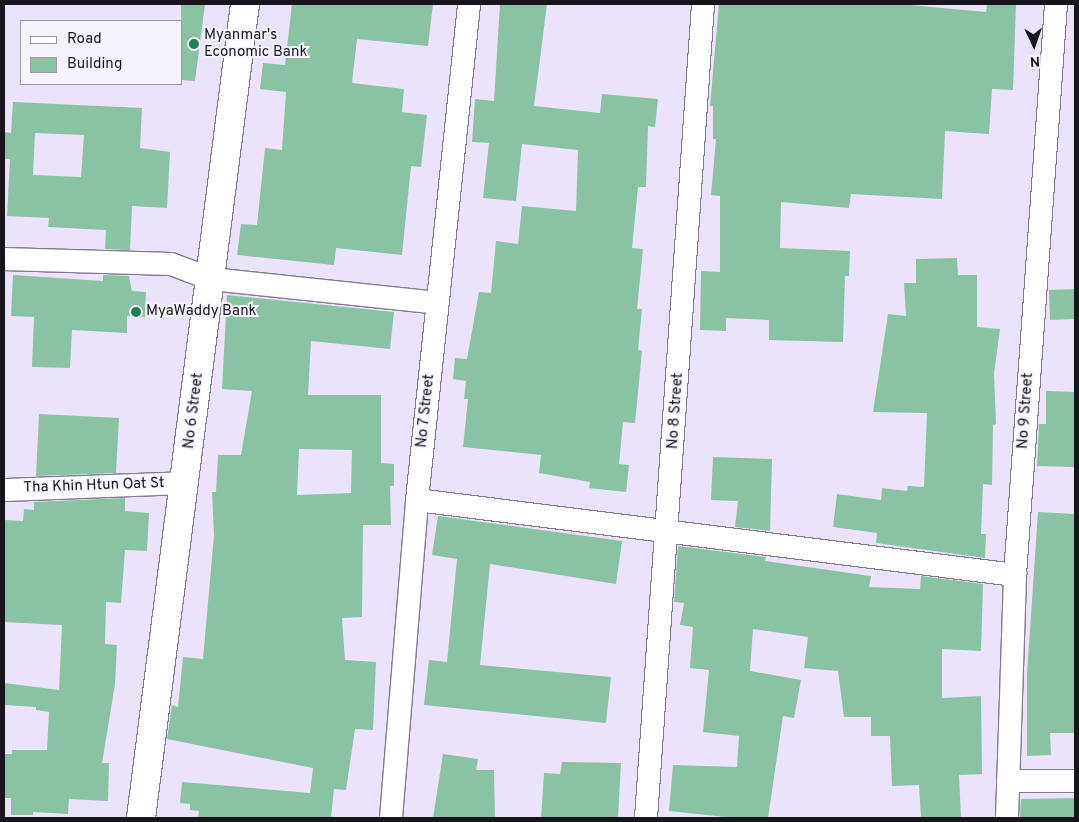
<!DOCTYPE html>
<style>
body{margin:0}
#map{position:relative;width:1079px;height:822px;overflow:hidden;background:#ebe3f9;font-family:Overpass,sans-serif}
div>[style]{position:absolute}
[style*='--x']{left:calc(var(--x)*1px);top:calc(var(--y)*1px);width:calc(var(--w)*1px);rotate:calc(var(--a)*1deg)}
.building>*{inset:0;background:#8ac2a4}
.roads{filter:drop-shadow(1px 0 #827b8f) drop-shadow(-1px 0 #827b8f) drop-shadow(0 1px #827b8f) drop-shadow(0 -1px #827b8f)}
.street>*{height:22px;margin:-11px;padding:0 11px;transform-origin:11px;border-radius:11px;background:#fff}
.secondary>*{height:28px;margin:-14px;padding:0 14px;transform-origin:14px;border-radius:14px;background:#fff}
.dots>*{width:14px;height:14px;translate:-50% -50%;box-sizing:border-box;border:2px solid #f6f3fc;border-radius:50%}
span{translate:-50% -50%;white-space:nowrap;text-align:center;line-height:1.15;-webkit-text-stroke:4px #f6f3fc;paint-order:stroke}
.poi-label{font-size:15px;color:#18151d}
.left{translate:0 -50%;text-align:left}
.street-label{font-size:15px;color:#18151d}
.frame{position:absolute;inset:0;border:5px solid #18151d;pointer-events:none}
.legend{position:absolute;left:20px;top:20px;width:162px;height:65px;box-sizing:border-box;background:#f6f3fc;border:1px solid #9d9aa3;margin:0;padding:6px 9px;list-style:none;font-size:15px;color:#18151d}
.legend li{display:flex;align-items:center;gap:10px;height:25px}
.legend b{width:25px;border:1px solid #9d9aa3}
.north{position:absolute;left:1009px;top:20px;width:50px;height:50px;-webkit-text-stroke:4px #f6f3fc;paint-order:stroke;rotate:177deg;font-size:14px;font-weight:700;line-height:20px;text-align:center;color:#18151d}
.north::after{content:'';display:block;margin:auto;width:18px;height:22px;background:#18151d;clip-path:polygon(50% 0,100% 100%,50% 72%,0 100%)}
</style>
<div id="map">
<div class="building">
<div style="clip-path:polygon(181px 4px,205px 4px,195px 81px,181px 80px)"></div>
<div style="clip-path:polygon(292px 4px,433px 4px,428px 46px,357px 39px,352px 83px,404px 89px,402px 112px,427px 115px,421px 167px,411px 166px,402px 255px,336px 248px,334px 265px,237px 255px,241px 224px,257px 225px,265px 148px,282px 150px,286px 92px,260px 89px,263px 63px,285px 65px)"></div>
<div style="clip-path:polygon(500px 4px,547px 4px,534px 106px,600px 113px,602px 94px,658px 99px,655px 127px,648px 126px,646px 187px,638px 187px,632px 248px,643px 249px,637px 309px,642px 309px,638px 350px,642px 351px,635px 423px,623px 422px,619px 464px,629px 465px,626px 492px,589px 488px,590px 482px,539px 473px,541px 455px,463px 447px,468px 399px,464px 399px,466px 381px,453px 379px,455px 358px,467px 359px,479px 292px,491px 293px,496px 241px,518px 244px,522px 206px,576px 211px,578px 150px,522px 144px,516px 201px,483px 198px,489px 143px,472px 142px,475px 99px,494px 101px)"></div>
<div style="clip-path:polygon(719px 4px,899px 4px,986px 12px,987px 4px,1016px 4px,1013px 90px,992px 89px,989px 134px,945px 131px,942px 199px,851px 194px,849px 208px,781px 202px,780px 248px,850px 251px,849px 276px,845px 276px,843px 342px,769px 340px,769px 320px,726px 318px,726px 331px,700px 330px,701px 271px,720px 272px,720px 196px,711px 195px,716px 139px,713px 139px,713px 106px,710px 106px)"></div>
<div style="clip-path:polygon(evenodd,13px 102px,142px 108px,140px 148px,170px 152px,167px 208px,132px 206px,130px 250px,105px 249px,106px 230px,48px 227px,49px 218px,7px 216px,10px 159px,4px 159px,4px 132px,11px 133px,13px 102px,35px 133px,84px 135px,81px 177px,33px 175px,35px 133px)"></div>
<div style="clip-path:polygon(957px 258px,958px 275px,977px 275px,977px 327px,1000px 329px,994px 373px,996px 424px,993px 425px,992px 485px,983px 484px,981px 534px,986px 534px,985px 558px,876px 543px,877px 533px,833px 527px,837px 494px,881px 500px,882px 488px,907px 491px,908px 486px,924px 487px,927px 413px,873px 412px,888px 314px,906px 316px,904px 283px,916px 283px,916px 259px)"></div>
<div style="clip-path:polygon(13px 275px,103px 281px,103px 275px,129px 276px,132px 291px,146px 292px,145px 317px,127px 316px,127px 333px,72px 330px,70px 368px,32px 367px,34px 317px,11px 316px)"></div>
<div style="clip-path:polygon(1075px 289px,1075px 319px,1050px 320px,1049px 290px)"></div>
<div style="clip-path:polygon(evenodd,227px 295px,394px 312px,390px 349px,311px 341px,308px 395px,381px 395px,381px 463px,394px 464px,394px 486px,390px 486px,391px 525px,363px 525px,362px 617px,342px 618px,345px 660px,376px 662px,373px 730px,355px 729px,346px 790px,334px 789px,331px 818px,198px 818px,199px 811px,190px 810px,190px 804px,180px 803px,182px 782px,310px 793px,313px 768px,167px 739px,172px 705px,178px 707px,183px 657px,203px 659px,214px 535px,212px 492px,216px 492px,218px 455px,241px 455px,252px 391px,222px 389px,227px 295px,299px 449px,352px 450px,351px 493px,297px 495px,299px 449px)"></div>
<div style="clip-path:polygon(1046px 391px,1075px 392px,1075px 467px,1037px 466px,1039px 424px,1046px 424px)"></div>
<div style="clip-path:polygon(39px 414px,119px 418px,116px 473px,36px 476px)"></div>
<div style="clip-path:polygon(713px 457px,772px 459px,770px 531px,735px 527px,738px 501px,711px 500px)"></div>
<div style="clip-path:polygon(125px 498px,125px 511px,149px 513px,147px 551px,125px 550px,121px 603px,106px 602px,105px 644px,117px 645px,115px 684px,102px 763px,109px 763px,108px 801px,69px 799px,68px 814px,33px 812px,33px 815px,11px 815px,11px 798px,4px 798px,4px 754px,12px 754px,12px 750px,47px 750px,49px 712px,36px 710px,36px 707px,4px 705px,4px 683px,59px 690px,62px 625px,4px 622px,4px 520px,23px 521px,24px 509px,34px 510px,34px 502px)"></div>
<div style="clip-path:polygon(1038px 512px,1075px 514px,1075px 733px,1050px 733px,1051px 755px,1027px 756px,1027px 674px)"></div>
<div style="clip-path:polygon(438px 516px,622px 541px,616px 584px,490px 564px,480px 665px,611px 677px,606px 723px,424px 705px,429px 660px,447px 662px,457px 559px,432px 555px)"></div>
<div style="clip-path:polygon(678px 546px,766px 557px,765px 561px,871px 576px,869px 587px,920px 589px,921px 576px,983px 584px,981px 651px,942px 649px,942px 698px,981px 696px,982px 774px,959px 775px,961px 818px,921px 818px,919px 785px,892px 786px,890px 736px,871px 736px,871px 717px,844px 717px,838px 671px,804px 668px,808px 637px,753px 629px,750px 671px,801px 680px,794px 718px,783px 716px,768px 818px,735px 818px,669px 811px,673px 765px,737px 767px,739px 736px,703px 732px,709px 670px,690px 668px,693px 627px,680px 625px,684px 603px,674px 602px)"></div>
<div style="clip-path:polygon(443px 754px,478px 759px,476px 770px,494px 770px,495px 818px,433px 818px)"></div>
<div style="clip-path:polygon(562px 762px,621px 763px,618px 818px,541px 818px,544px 773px,560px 774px)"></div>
<div style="clip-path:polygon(1075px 798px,1075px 818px,1020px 818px,1021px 799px)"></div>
</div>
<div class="roads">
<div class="street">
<div style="--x:4;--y:259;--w:167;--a:1.7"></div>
<div style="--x:171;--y:264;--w:43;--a:20.6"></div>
<div style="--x:211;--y:279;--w:228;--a:6"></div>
<div style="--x:4;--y:490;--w:181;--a:-2.2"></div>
<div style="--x:417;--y:500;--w:603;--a:7.15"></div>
<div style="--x:1008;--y:781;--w:67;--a:0"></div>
<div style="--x:391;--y:818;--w:319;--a:-85.3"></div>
<div style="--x:417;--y:500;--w:499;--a:-84"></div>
<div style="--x:646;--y:818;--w:816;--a:-85.99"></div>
<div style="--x:1007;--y:818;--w:243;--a:-88.1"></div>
<div style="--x:1015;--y:575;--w:572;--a:-85.89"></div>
</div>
<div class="secondary">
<div style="--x:141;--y:818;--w:821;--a:-82.72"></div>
</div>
</div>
<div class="dots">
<div style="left:194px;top:44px;background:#1f8058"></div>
<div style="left:136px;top:312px;background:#1f8058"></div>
</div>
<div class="poi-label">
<span class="left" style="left:204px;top:44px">Myanmar's<br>Economic Bank</span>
<span class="left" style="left:146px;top:312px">MyaWaddy Bank</span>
</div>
<div class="street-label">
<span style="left:194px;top:411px;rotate:-83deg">No 6 Street</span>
<span style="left:426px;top:411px;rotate:-84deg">No 7 Street</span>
<span style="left:676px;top:411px;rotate:-86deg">No 8 Street</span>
<span style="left:1026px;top:411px;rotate:-86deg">No 9 Street</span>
<span style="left:94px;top:486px;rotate:-2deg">Tha Khin Htun Oat St</span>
</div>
<div class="frame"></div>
<ul class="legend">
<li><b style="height:6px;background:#fff"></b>Road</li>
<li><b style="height:14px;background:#8ac2a4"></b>Building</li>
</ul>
<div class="north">N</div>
</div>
